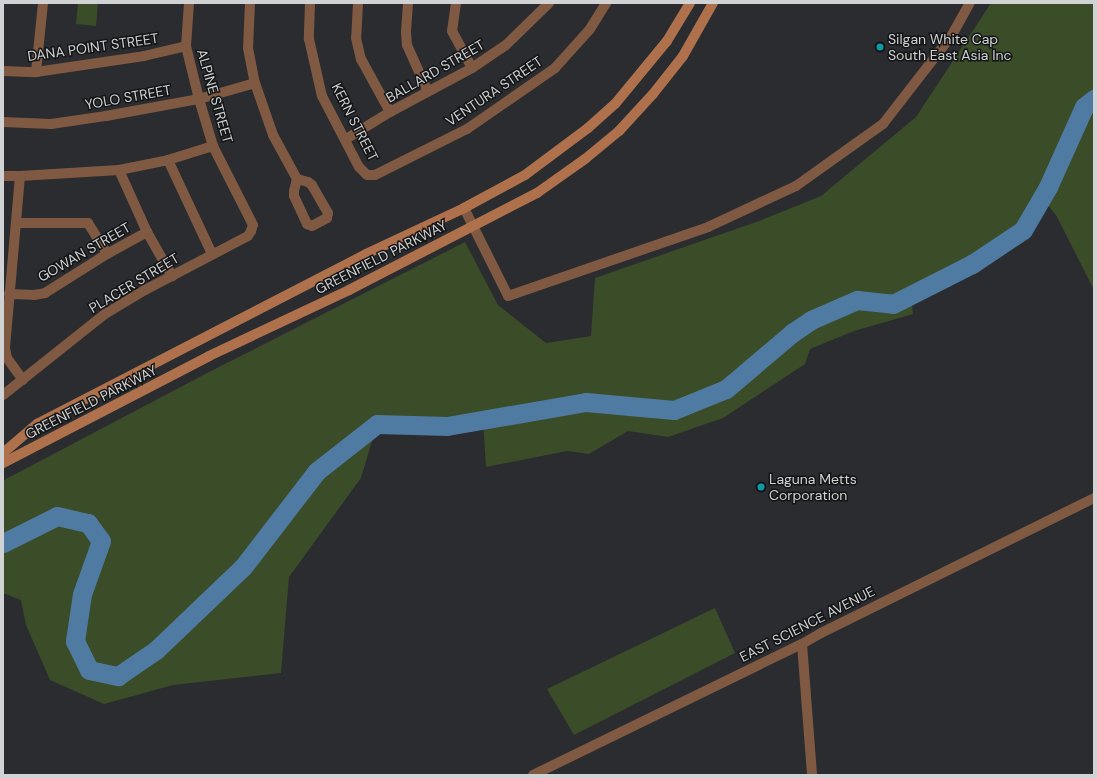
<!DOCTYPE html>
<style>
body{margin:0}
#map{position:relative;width:1097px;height:778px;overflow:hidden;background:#2a2c2f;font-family:"DM Sans",sans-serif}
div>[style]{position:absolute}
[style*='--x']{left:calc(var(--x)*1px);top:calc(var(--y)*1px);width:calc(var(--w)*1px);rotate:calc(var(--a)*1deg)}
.green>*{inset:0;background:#3b4c29}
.river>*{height:19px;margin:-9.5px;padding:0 9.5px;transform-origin:9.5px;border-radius:9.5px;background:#4f7ba3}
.street>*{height:10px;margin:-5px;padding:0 5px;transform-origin:5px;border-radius:5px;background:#805942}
.secondary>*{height:10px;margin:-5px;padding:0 5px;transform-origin:5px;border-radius:5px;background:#af714c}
.dots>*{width:11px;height:11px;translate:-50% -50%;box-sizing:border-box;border:2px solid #131416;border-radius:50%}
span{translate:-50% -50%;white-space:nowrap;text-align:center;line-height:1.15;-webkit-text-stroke:3px #131416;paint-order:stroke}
.poi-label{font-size:14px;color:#d0d2d3}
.left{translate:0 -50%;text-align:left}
.street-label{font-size:14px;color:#d0d2d3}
.frame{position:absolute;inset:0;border:4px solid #d0d2d3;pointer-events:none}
</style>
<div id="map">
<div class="green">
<div style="clip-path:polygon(78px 3px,98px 3px,96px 26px,76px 24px)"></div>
<div style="clip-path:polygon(991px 3px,1094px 3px,1094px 290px,1056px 215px,1042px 198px,1023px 230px,972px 264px,911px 295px,913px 314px,854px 331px,810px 349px,805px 364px,723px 418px,668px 437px,628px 431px,589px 454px,567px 451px,486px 467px,483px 420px,447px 426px,377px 424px,361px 478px,289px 577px,281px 673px,173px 685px,104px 704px,50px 680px,26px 625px,21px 600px,3px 593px,3px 481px,6px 479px,209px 372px,465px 242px,498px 305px,546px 343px,591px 336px,595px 278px,759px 221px,821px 196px,916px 117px)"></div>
<div style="clip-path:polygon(715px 608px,735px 653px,574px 735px,547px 689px)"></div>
</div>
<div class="river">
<div style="--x:3;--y:543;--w:60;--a:-26.6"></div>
<div style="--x:57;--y:516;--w:32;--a:13"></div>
<div style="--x:88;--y:523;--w:22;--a:54"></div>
<div style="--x:101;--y:541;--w:56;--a:109.7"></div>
<div style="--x:82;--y:594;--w:48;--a:98.5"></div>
<div style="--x:75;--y:641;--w:32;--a:64"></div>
<div style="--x:89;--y:670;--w:30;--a:12"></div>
<div style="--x:118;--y:676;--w:46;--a:-34.4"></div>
<div style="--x:156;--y:650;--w:120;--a:-43.7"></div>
<div style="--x:243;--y:567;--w:121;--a:-52.4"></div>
<div style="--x:317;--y:471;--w:76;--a:-38.1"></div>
<div style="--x:377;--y:424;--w:70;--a:1.6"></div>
<div style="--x:447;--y:426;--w:141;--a:-9.8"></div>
<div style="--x:586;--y:402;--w:88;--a:5.2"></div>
<div style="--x:674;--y:410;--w:56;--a:-22"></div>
<div style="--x:726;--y:389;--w:87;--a:-40.3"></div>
<div style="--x:792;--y:333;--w:23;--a:-34"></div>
<div style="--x:811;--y:320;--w:50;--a:-23.5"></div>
<div style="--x:857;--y:300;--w:36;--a:6"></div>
<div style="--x:893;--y:304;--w:89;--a:-26.9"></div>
<div style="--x:972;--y:264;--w:61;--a:-33.7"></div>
<div style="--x:1023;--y:230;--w:50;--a:-59.8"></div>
<div style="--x:1048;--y:187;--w:88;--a:-65.8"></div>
<div style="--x:1084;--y:107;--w:13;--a:-39"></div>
</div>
<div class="street">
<div style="--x:250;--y:3;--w:45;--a:92.5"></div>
<div style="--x:248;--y:48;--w:36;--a:79"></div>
<div style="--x:255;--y:83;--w:55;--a:70.9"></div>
<div style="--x:273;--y:135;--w:50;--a:61.4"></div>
<div style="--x:297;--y:179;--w:12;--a:104"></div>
<div style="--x:294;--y:191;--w:5;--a:90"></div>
<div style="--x:294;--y:196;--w:31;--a:65"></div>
<div style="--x:307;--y:224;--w:5;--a:22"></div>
<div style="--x:312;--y:226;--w:17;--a:-28"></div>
<div style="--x:327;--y:218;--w:5;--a:-79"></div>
<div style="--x:328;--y:213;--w:32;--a:-120"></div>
<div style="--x:312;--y:185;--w:5;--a:-143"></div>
<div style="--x:308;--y:182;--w:11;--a:-165"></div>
<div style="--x:310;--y:3;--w:36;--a:92"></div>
<div style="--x:309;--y:39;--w:58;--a:77.2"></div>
<div style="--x:322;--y:96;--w:80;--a:62.5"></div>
<div style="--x:359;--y:167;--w:11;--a:45"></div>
<div style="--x:367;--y:175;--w:8;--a:0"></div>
<div style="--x:375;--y:175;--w:103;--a:-26.6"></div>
<div style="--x:467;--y:129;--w:107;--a:-34.7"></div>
<div style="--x:555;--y:68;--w:52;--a:-48.1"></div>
<div style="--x:590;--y:29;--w:31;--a:-58"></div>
<div style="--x:358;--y:3;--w:35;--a:93"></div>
<div style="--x:356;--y:38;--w:22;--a:77"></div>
<div style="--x:361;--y:59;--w:60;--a:61.3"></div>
<div style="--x:408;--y:3;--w:29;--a:94"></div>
<div style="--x:406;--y:32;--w:13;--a:86"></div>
<div style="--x:407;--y:45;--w:51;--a:65.9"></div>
<div style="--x:456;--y:3;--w:28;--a:98"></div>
<div style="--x:452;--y:31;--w:42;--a:61.6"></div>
<div style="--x:3;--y:71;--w:33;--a:2"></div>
<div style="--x:36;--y:72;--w:109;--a:-8.4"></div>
<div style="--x:144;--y:56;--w:43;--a:-13.4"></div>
<div style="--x:36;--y:72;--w:69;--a:-84.2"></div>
<div style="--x:3;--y:122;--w:48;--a:2.4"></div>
<div style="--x:51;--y:124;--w:56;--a:-8.3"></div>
<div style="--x:106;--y:116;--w:95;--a:-10.4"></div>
<div style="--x:199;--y:99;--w:58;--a:-15.9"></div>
<div style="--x:346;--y:139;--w:52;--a:-31.5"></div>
<div style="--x:390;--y:112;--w:93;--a:-28.2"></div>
<div style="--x:472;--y:68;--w:41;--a:-34.1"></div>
<div style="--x:506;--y:45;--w:60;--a:-44.3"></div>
<div style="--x:168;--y:160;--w:104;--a:64.9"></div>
<div style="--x:119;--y:170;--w:68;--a:65.7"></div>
<div style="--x:147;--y:232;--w:51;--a:60.4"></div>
<div style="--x:3;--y:176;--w:17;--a:0"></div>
<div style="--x:20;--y:176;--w:99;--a:-3.5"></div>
<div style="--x:119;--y:170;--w:50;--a:-11.5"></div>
<div style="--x:168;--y:160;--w:47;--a:-17.3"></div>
<div style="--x:20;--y:176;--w:173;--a:95"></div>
<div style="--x:5;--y:348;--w:10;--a:79"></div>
<div style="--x:7;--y:358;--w:27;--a:54"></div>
<div style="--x:464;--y:208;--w:98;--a:63.4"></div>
<div style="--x:508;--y:296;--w:212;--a:-19"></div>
<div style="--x:708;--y:227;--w:97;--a:-25"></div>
<div style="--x:796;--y:186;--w:107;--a:-35.5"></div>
<div style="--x:883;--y:124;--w:113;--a:-52.2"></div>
<div style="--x:952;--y:35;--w:37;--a:-61"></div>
<div style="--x:17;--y:223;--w:71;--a:0"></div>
<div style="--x:88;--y:223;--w:36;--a:58"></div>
<div style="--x:9;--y:294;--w:25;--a:2"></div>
<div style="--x:34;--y:295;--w:11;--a:-10"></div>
<div style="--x:45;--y:293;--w:73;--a:-32.2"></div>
<div style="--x:107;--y:254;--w:46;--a:-28.8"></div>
<div style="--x:3;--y:395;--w:130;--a:-38.5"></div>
<div style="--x:105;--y:314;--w:47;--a:-31"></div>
<div style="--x:145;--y:290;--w:116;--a:-27.7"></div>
<div style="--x:248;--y:236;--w:6;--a:-59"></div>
<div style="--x:251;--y:231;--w:6;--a:-72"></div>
<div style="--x:253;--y:225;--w:89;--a:-116.9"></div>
<div style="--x:213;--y:146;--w:49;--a:-106.6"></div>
<div style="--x:199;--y:99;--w:55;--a:-103.8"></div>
<div style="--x:186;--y:46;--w:43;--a:-86"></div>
<div style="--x:802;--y:644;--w:131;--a:85.6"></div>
<div style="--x:533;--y:775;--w:299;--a:-26"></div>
<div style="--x:802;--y:644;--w:22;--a:-30"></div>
<div style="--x:821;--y:633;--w:305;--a:-26.3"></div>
</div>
<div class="secondary">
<div style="--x:3;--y:453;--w:45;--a:-40.5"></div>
<div style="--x:37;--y:424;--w:370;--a:-27.3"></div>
<div style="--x:366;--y:254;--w:108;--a:-25.1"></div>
<div style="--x:464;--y:208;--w:69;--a:-28.4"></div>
<div style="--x:525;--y:175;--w:79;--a:-36.7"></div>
<div style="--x:588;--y:128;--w:36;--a:-42"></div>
<div style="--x:615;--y:104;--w:82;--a:-50.5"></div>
<div style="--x:667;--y:41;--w:44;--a:-58.8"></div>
<div style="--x:3;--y:463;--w:232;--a:-27.4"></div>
<div style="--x:209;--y:356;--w:155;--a:-25.2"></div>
<div style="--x:349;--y:290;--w:212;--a:-27.3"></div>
<div style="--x:537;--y:193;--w:59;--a:-35.3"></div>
<div style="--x:585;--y:159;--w:44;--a:-39.5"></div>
<div style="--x:619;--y:131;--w:50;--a:-47.4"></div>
<div style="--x:653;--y:94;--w:48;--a:-51.7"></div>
<div style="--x:683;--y:56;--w:61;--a:-60.5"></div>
</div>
<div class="dots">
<div style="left:880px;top:47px;background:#0f9aa8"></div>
<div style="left:761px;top:487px;background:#0f9aa8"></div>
</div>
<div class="poi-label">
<span class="left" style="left:888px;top:47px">Silgan White Cap<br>South East Asia Inc</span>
<span class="left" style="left:769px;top:487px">Laguna Metts<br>Corporation</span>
</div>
<div class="street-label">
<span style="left:93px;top:47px;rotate:-8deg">DANA POINT STREET</span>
<span style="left:435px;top:71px;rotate:-30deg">BALLARD STREET</span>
<span style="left:494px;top:91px;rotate:-34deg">VENTURA STREET</span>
<span style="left:215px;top:96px;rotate:74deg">ALPINE STREET</span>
<span style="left:128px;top:97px;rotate:-10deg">YOLO STREET</span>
<span style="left:355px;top:122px;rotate:63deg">KERN STREET</span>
<span style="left:84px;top:252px;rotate:-30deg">GOWAN STREET</span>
<span style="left:381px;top:257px;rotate:-27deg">GREENFIELD PARKWAY</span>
<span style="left:134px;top:283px;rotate:-31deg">PLACER STREET</span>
<span style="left:91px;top:402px;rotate:-27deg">GREENFIELD PARKWAY</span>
<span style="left:807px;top:624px;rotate:-27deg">EAST SCIENCE AVENUE</span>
</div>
<div class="frame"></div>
</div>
